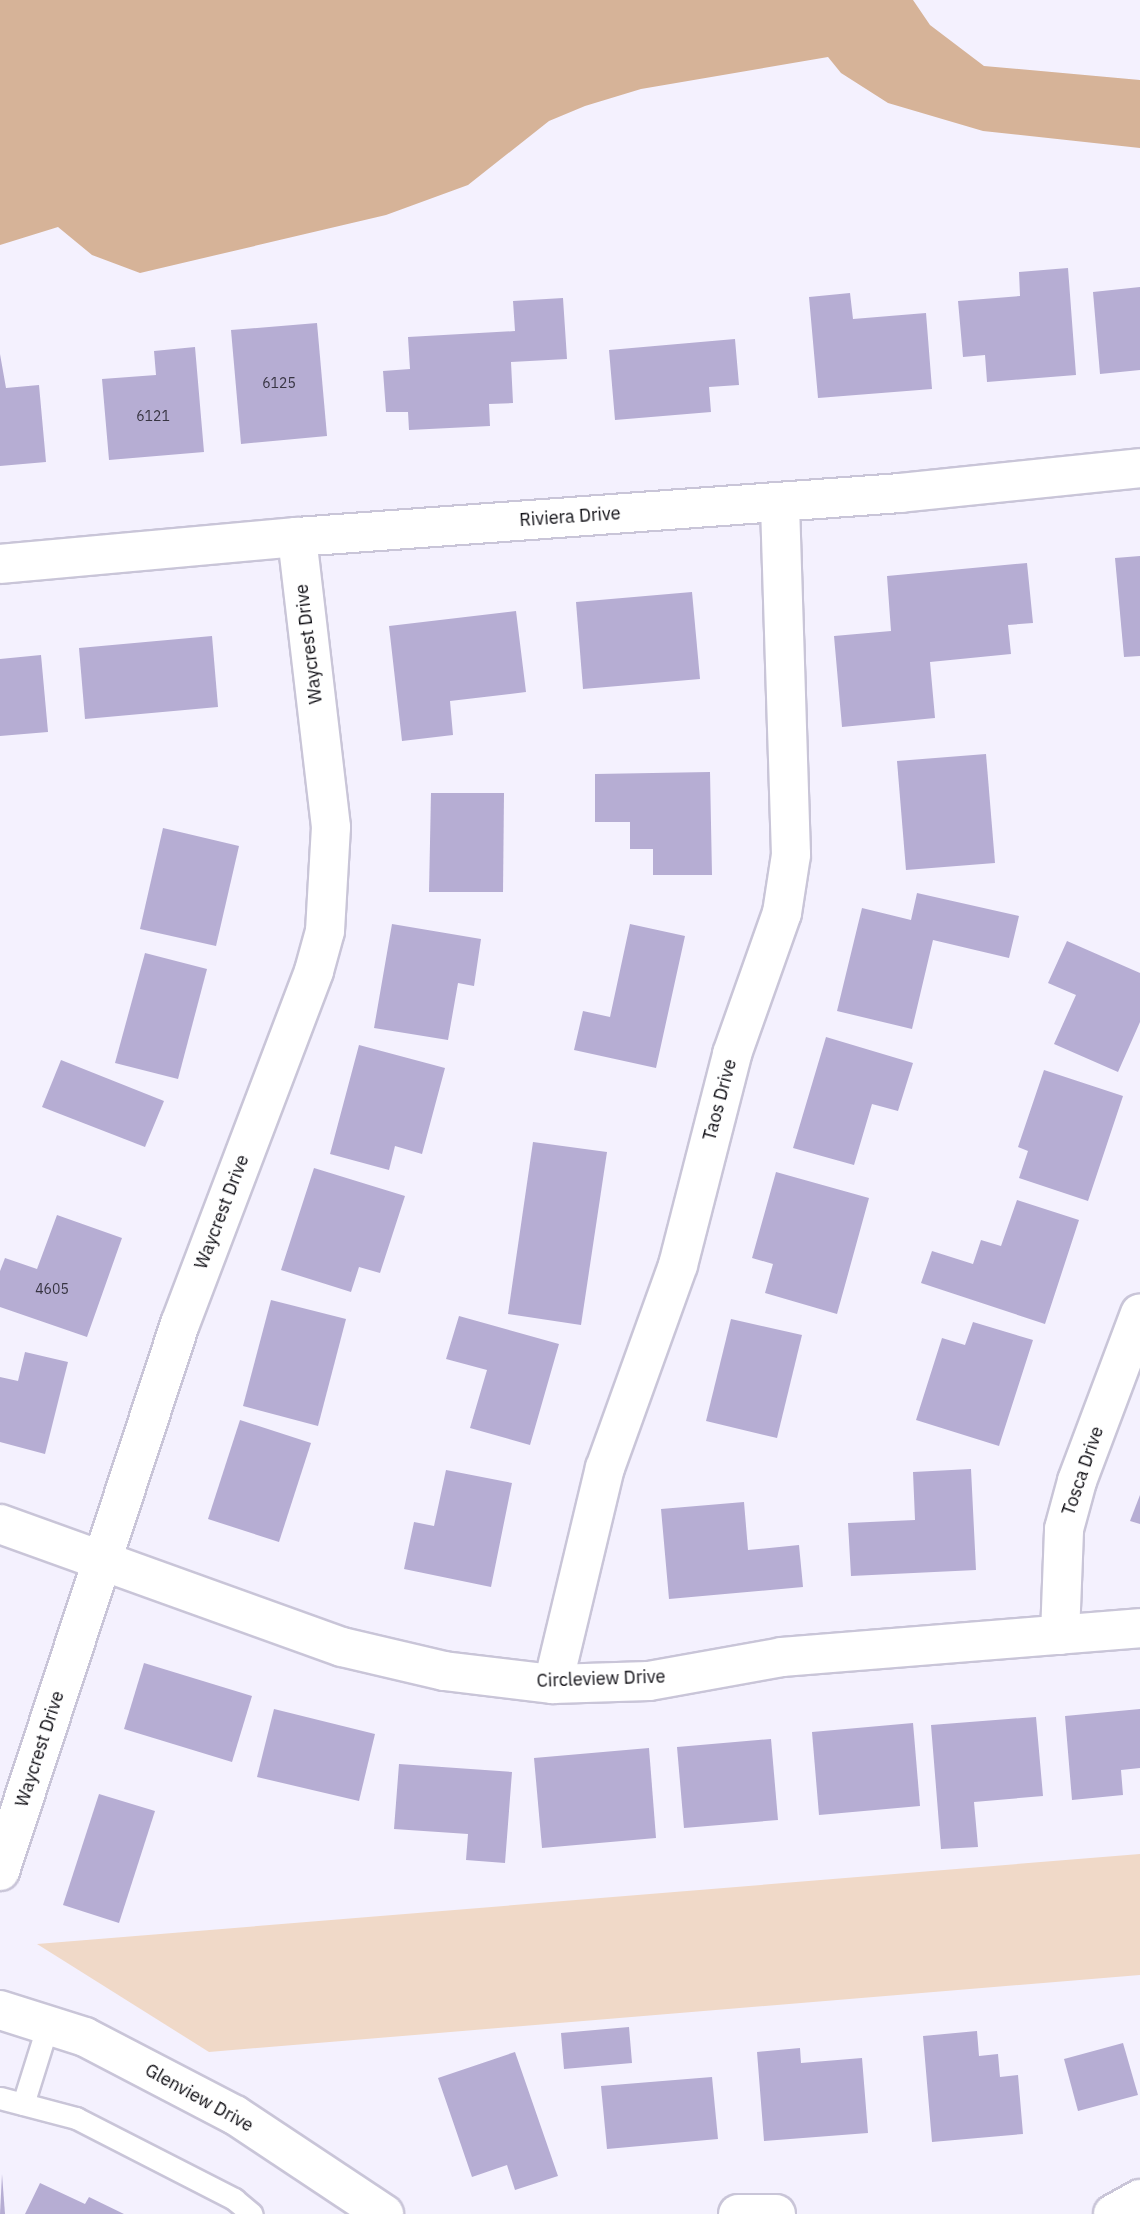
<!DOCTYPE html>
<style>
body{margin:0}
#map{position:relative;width:1140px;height:2214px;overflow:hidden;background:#f4f1fe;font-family:"IBM Plex Sans",sans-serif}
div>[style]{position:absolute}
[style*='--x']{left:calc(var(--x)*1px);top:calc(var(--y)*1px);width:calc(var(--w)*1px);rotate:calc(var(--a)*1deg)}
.green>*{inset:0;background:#f0d9c8}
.water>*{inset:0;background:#d6b398}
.building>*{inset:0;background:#b6add3}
.roads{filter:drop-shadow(2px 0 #c9c5d8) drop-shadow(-2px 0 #c9c5d8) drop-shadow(0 2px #c9c5d8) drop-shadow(0 -2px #c9c5d8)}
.service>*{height:21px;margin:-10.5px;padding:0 10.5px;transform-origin:10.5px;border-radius:10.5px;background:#fff}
.minor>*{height:38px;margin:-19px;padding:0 19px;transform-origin:19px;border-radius:19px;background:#fff}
.secondary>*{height:38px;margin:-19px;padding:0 19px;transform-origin:19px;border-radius:19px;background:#fff}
span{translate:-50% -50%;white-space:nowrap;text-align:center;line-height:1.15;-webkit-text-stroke:7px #fff;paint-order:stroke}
.number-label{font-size:14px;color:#373442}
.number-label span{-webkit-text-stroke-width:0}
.street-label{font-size:18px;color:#0d0c12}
</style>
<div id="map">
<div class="green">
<div style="clip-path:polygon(1140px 1854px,1140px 1975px,209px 2052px,37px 1944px)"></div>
</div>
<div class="water">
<div style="clip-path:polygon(0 0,913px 0,930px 25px,984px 66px,1140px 80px,1140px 148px,983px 131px,888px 103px,841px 73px,828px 57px,641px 89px,585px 106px,549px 121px,468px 185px,386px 215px,140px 273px,92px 255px,58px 227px,0 245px)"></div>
</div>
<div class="building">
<div style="clip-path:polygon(1068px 268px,1076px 375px,987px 382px,985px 355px,963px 357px,958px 301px,1020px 296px,1019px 272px)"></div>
<div style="clip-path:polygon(1140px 287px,1140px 370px,1100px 374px,1093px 292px)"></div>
<div style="clip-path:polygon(850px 293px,853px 319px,926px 313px,932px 389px,818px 398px,809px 297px)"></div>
<div style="clip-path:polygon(563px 298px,567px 359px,511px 362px,513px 403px,489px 404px,490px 426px,409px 430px,408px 412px,386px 412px,383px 371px,410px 369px,408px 337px,515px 331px,513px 301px)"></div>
<div style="clip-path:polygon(317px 323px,327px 436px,241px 444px,231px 330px)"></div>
<div style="clip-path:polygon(735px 339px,739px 385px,709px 387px,711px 412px,615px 420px,609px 350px)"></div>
<div style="clip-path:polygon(195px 347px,204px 452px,109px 460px,102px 379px,156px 375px,154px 351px)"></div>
<div style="clip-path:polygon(0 354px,6px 388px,39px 385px,46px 462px,0 466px)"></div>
<div style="clip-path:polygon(1140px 556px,1140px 656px,1124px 657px,1115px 558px)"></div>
<div style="clip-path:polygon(1027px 563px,1033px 623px,1008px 625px,1011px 654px,930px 662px,935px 718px,842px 727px,834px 636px,891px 631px,887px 576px)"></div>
<div style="clip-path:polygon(692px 592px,700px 679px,583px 689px,576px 602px)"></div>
<div style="clip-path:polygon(516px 611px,526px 692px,450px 701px,453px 735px,402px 741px,389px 626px)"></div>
<div style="clip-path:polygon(212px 636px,218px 707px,85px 719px,79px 648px)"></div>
<div style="clip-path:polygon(41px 655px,48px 732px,0 736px,0 659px)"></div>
<div style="clip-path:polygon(986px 754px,995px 863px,906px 870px,897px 761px)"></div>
<div style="clip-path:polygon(710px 772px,712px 875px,653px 875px,653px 849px,630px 849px,630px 822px,595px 822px,595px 774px)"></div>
<div style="clip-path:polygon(431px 793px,504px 793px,503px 892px,429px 892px)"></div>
<div style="clip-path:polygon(163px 828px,239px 846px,216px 946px,140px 929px)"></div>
<div style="clip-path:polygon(917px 893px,1019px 916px,1009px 958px,933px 940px,912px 1029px,837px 1011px,862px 908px,911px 920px)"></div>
<div style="clip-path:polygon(392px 924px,481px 939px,474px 986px,458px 983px,448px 1040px,374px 1028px)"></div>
<div style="clip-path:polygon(630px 924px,685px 936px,656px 1068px,574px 1050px,583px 1011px,610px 1017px)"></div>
<div style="clip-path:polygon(1067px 941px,1140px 973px,1140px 1022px,1118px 1072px,1054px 1044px,1076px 995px,1048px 983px)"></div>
<div style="clip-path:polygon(145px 953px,207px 969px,178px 1079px,115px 1063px)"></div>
<div style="clip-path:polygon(826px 1037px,913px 1063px,898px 1111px,872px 1104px,854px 1165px,793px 1148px)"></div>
<div style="clip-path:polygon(359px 1045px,445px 1068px,422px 1154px,395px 1146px,389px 1170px,330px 1154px)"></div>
<div style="clip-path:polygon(61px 1060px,164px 1101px,145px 1147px,42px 1107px)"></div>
<div style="clip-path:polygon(1044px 1070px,1123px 1096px,1088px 1201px,1019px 1178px,1028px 1151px,1018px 1147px)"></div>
<div style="clip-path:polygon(533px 1142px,607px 1152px,581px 1325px,508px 1314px)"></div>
<div style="clip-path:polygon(314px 1168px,405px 1196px,380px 1273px,359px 1267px,351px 1292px,281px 1270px)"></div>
<div style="clip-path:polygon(776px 1172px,869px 1198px,837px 1314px,765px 1293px,773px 1264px,752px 1258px)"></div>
<div style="clip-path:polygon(1017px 1200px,1079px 1220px,1045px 1324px,921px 1283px,932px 1251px,973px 1264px,981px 1240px,1001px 1246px)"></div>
<div style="clip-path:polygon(57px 1215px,122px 1238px,87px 1337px,0 1307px,0 1271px,5px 1258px,37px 1269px)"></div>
<div style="clip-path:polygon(271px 1300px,346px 1319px,318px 1426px,243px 1406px)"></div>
<div style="clip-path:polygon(459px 1316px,559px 1344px,530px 1445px,470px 1428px,487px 1370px,446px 1359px)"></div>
<div style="clip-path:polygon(731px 1319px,802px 1335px,777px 1438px,706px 1421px)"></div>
<div style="clip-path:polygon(973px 1322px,1033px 1340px,999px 1446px,916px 1420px,942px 1338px,965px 1345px)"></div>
<div style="clip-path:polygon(25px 1352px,68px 1362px,45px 1454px,0 1442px,0 1377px,18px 1381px)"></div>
<div style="clip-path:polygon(240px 1420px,311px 1443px,279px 1542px,208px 1519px)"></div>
<div style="clip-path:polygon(971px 1469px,976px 1570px,851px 1576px,848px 1523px,915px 1520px,913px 1472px)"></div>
<div style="clip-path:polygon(446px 1470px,512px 1483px,491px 1587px,404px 1569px,414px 1522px,434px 1526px)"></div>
<div style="clip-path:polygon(1140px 1495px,1140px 1524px,1130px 1521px)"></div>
<div style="clip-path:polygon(744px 1502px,748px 1550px,799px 1545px,803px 1587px,669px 1599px,661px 1509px)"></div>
<div style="clip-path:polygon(144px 1663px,252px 1696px,232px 1762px,124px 1729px)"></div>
<div style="clip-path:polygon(274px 1709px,375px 1734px,359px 1801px,257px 1777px)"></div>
<div style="clip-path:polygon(1140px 1709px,1140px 1768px,1121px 1770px,1123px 1795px,1072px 1800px,1065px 1716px)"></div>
<div style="clip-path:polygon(1036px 1717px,1043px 1796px,974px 1802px,978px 1847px,941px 1849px,931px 1725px)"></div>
<div style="clip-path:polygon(913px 1723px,920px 1806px,819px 1815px,812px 1732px)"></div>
<div style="clip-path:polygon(771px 1739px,778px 1820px,684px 1828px,677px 1747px)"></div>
<div style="clip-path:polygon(649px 1748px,656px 1838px,542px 1848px,534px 1758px)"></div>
<div style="clip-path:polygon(399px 1764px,512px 1772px,505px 1863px,466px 1860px,468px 1834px,394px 1829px)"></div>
<div style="clip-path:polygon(99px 1794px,155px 1811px,119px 1923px,63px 1905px)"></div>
<div style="clip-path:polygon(629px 2027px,632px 2063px,564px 2069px,561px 2033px)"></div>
<div style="clip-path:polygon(977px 2031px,979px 2056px,998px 2054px,1000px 2077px,1018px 2075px,1023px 2134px,932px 2142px,923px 2036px)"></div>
<div style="clip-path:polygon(1123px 2043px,1138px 2095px,1078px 2111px,1064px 2059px)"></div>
<div style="clip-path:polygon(800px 2048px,801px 2063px,862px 2058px,868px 2133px,764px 2141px,757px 2052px)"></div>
<div style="clip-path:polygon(515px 2052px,558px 2176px,515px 2190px,507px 2165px,472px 2177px,438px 2078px)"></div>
<div style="clip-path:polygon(712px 2077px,718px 2139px,607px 2149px,601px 2086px)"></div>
<div style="clip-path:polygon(2px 2174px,5px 2214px,0 2214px)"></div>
<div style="clip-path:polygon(40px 2183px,85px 2204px,89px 2197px,124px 2214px,25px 2214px)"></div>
</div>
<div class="roads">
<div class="service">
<div style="--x:0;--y:2098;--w:79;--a:14.7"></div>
<div style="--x:76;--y:2118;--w:178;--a:27.1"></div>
<div style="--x:234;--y:2199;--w:23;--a:40"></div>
<div style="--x:23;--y:2104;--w:84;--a:-72.6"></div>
</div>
<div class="minor">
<div style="--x:0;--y:564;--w:298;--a:-5.2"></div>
<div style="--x:297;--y:537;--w:605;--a:-4.17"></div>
<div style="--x:900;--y:493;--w:241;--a:-5.9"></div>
<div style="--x:0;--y:1524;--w:363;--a:19.8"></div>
<div style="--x:342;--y:1647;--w:105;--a:13.2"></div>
<div style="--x:444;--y:1671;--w:110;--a:6.8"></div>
<div style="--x:553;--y:1684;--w:96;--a:-1.8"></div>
<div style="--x:649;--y:1681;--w:135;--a:-10.2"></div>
<div style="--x:782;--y:1657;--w:359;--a:-4.6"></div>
<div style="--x:1060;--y:1635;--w:106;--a:-87.8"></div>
<div style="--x:1064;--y:1529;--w:50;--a:-74.8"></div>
<div style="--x:1077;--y:1481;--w:179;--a:-69.4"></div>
<div style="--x:553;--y:1684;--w:222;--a:-76.5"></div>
<div style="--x:605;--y:1468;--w:216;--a:-70.2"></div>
<div style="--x:678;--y:1265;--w:218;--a:-75.6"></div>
<div style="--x:732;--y:1054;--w:150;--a:-70.5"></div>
<div style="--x:782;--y:913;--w:59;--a:-81.2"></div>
<div style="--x:791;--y:855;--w:353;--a:-91.8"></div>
<div style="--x:0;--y:1871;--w:576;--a:-71.79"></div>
<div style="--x:180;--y:1324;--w:378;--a:-69.2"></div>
<div style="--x:314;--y:971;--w:41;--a:-74.6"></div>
<div style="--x:325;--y:931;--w:104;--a:-86.7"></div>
<div style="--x:331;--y:827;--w:292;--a:-96.7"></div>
<div style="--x:738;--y:2214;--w:38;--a:0"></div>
<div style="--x:1113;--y:2214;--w:31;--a:-29"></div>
</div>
<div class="secondary">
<div style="--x:0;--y:2010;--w:89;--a:17.6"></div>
<div style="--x:85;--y:2037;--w:169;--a:27.5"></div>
<div style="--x:235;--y:2115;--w:179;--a:33.6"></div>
</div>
</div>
<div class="number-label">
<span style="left:279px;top:383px">6125</span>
<span style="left:153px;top:416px">6121</span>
<span style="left:52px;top:1289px">4605</span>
</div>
<div class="street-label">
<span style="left:570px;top:517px;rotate:-4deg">Riviera Drive</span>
<span style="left:309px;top:644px;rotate:-97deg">Waycrest Drive</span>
<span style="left:720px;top:1100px;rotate:-75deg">Taos Drive</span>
<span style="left:222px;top:1212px;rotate:-69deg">Waycrest Drive</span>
<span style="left:1083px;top:1471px;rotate:-71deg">Tosca Drive</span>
<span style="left:601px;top:1679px;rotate:-2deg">Circleview Drive</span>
<span style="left:40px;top:1749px;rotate:-72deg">Waycrest Drive</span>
<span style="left:199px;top:2098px;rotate:29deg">Glenview Drive</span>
</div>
</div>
